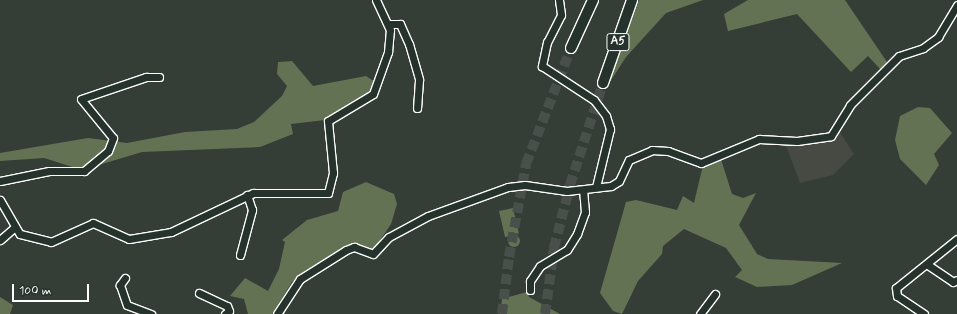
<!DOCTYPE html>
<meta charset="utf-8">
<style>
body{margin:0}
#map{position:relative;width:957px;height:314px;overflow:hidden;background:#353d37;font-family:Mynerve,sans-serif}
div>[style]{position:absolute}
[style*='--x']{left:calc(var(--x)*1px);top:calc(var(--y)*1px);width:calc(var(--w)*1px);rotate:calc(var(--a)*1deg)}
.built>*{inset:0;background:#474943}
.green>*{inset:0;background:#647254}
.round{border-radius:50%}
.highway-tunnel>*{height:10px;margin-top:-5px;transform-origin:0;background:repeating-linear-gradient(90deg,#49504b 0 10px,transparent 0 15px)}
.roads{filter:drop-shadow(1px 0 #fff) drop-shadow(-1px 0 #fff) drop-shadow(0 1px #fff) drop-shadow(0 -1px #fff)}
.minor>*{height:7px;margin:-3.5px;padding:0 3.5px;transform-origin:3.5px;border-radius:3.5px;background:#26332d}
.highway>*{height:10px;margin:-5px;padding:0 5px;transform-origin:5px;border-radius:5px;background:#26332d}
span{translate:-50% -50%;white-space:nowrap;text-align:center;line-height:1.15;-webkit-text-stroke:3px #26332d;paint-order:stroke}
.shield-label span{padding:1px 3px;background:#26332d;border:1px solid;border-radius:3px;-webkit-text-stroke-width:0}
.shield-label{font-size:12px;color:#fff;font-weight:700}
.scale{position:absolute;left:12px;top:284px;width:77px;height:18px;box-sizing:border-box;border:2px solid #fff;border-top:0;padding-left:5px;font-size:12px;line-height:14px;white-space:nowrap;color:#fff;-webkit-text-stroke:3px #26332d;paint-order:stroke}
</style>
<div id="map">
<div class="built">
<div style="clip-path:polygon(838px 129px,854px 154px,833px 175px,800px 183px,785px 143px)"></div>
</div>
<div class="green">
<div style="clip-path:polygon(639px 0,703px 0,666px 13px,626px 57px,608px 85px)"></div>
<div style="clip-path:polygon(748px 0,845px 0,887px 62px,882px 71px,868px 56px,851px 72px,797px 14px,728px 31px,724px 14px)"></div>
<div style="clip-path:polygon(292px 61px,313px 86px,366px 76px,375px 82px,370px 95px,325px 120px,291px 124px,293px 134px,260px 147px,142px 152px,82px 170px,44px 158px,0 161px,0 153px,88px 138px,127px 143px,185px 132px,237px 129px,254px 122px,282px 96px,287px 86px,277px 74px,278px 62px)"></div>
<div style="clip-path:polygon(918px 107px,930px 108px,952px 133px,934px 154px,939px 165px,926px 185px,900px 159px,895px 140px,900px 116px)"></div>
<div style="clip-path:polygon(720px 156px,732px 194px,743px 198px,756px 193px,739px 225px,757px 254px,768px 259px,842px 263px,792px 285px,757px 287px,735px 277px,742px 270px,726px 248px,684px 229px,663px 246px,662px 254px,638px 281px,622px 314px,613px 311px,600px 293px,626px 202px,636px 200px,677px 210px,683px 196px,694px 203px,703px 165px)"></div>
<div style="clip-path:polygon(366px 182px,394px 194px,397px 204px,391px 224px,374px 249px,338px 253px,306px 270px,292px 282px,272px 314px,248px 314px,244px 299px,230px 296px,245px 278px,268px 291px,279px 269px,285px 242px,282px 240px,307px 220px,338px 211px,343px 192px)"></div>
<div style="clip-path:polygon(513px 208px,519px 234px,505px 237px,499px 211px)"></div>
<div class="round" style="left:508px;top:235px;width:12px;height:12px"></div>
<div style="clip-path:polygon(527px 292px,529px 297px,560px 314px,500px 314px,502px 299px)"></div>
<div style="clip-path:polygon(0 297px,13px 305px,10px 314px,0 314px)"></div>
</div>
<div class="highway-tunnel">
<div style="--x:502;--y:314;--w:57;--a:-83"></div>
<div style="--x:509;--y:257;--w:95;--a:-79.6"></div>
<div style="--x:526;--y:164;--w:124;--a:-68.8"></div>
<div style="--x:545;--y:314;--w:67;--a:-82.2"></div>
<div style="--x:554;--y:248;--w:65;--a:-75.7"></div>
<div style="--x:570;--y:185;--w:107;--a:-72.1"></div>
</div>
<div class="roads">
<div class="minor">
<div style="--x:559;--y:0;--w:15;--a:82"></div>
<div style="--x:561;--y:15;--w:30;--a:117"></div>
<div style="--x:547;--y:42;--w:25;--a:102"></div>
<div style="--x:542;--y:66;--w:62;--a:33.2"></div>
<div style="--x:594;--y:100;--w:20;--a:53"></div>
<div style="--x:606;--y:116;--w:14;--a:73"></div>
<div style="--x:610;--y:129;--w:60;--a:103.6"></div>
<div style="--x:388;--y:24;--w:12;--a:0"></div>
<div style="--x:400;--y:24;--w:22;--a:66"></div>
<div style="--x:409;--y:44;--w:37;--a:74"></div>
<div style="--x:419;--y:80;--w:28;--a:94"></div>
<div style="--x:0;--y:181;--w:50;--a:-11.5"></div>
<div style="--x:49;--y:171;--w:35;--a:0"></div>
<div style="--x:84;--y:171;--w:31;--a:-40"></div>
<div style="--x:108;--y:151;--w:14;--a:-69"></div>
<div style="--x:113;--y:138;--w:50;--a:-129.4"></div>
<div style="--x:81;--y:99;--w:69;--a:-18.7"></div>
<div style="--x:146;--y:77;--w:13;--a:0"></div>
<div style="--x:0;--y:200;--w:39;--a:60"></div>
<div style="--x:20;--y:234;--w:32;--a:14"></div>
<div style="--x:51;--y:242;--w:46;--a:-24.3"></div>
<div style="--x:93;--y:223;--w:39;--a:24"></div>
<div style="--x:129;--y:239;--w:43;--a:-9.5"></div>
<div style="--x:171;--y:232;--w:91;--a:-25.4"></div>
<div style="--x:253;--y:193;--w:75;--a:0"></div>
<div style="--x:328;--y:193;--w:21;--a:-76"></div>
<div style="--x:333;--y:173;--w:52;--a:-95.5"></div>
<div style="--x:328;--y:121;--w:52;--a:-31"></div>
<div style="--x:373;--y:94;--w:45;--a:-70.3"></div>
<div style="--x:388;--y:52;--w:22;--a:-85"></div>
<div style="--x:390;--y:30;--w:33;--a:-115"></div>
<div style="--x:0;--y:240;--w:20;--a:-41"></div>
<div style="--x:240;--y:255;--w:47;--a:-75.1"></div>
<div style="--x:252;--y:210;--w:16;--a:-108"></div>
<div style="--x:928;--y:265;--w:30;--a:34"></div>
<div style="--x:953;--y:282;--w:4;--a:-27"></div>
<div style="--x:125;--y:278;--w:9;--a:126"></div>
<div style="--x:120;--y:285;--w:21;--a:71"></div>
<div style="--x:127;--y:305;--w:26;--a:21"></div>
<div style="--x:530;--y:290;--w:9;--a:-90"></div>
<div style="--x:530;--y:281;--w:18;--a:-56"></div>
<div style="--x:540;--y:266;--w:31;--a:-31"></div>
<div style="--x:567;--y:250;--w:19;--a:-58"></div>
<div style="--x:577;--y:234;--w:23;--a:-70"></div>
<div style="--x:585;--y:212;--w:22;--a:-95"></div>
<div style="--x:199;--y:293;--w:31;--a:25"></div>
<div style="--x:227;--y:306;--w:5;--a:68"></div>
<div style="--x:229;--y:311;--w:5;--a:143"></div>
<div style="--x:277;--y:314;--w:42;--a:-56.7"></div>
<div style="--x:300;--y:279;--w:54;--a:-32.2"></div>
<div style="--x:346;--y:250;--w:9;--a:-21"></div>
<div style="--x:354;--y:247;--w:20;--a:20"></div>
<div style="--x:373;--y:254;--w:23;--a:-47"></div>
<div style="--x:389;--y:237;--w:44;--a:-28.3"></div>
<div style="--x:428;--y:216;--w:85;--a:-19.9"></div>
<div style="--x:508;--y:187;--w:17;--a:-7"></div>
<div style="--x:525;--y:185;--w:42;--a:8.1"></div>
<div style="--x:567;--y:191;--w:44;--a:-6.5"></div>
<div style="--x:611;--y:186;--w:9;--a:-32"></div>
<div style="--x:619;--y:181;--w:23;--a:-65"></div>
<div style="--x:629;--y:160;--w:25;--a:-23"></div>
<div style="--x:652;--y:150;--w:16;--a:4"></div>
<div style="--x:668;--y:151;--w:35;--a:20"></div>
<div style="--x:701;--y:163;--w:63;--a:-22.5"></div>
<div style="--x:759;--y:139;--w:38;--a:3"></div>
<div style="--x:797;--y:141;--w:34;--a:-8"></div>
<div style="--x:831;--y:136;--w:36;--a:-58"></div>
<div style="--x:850;--y:105;--w:69;--a:-45"></div>
<div style="--x:899;--y:56;--w:25;--a:-18"></div>
<div style="--x:923;--y:48;--w:19;--a:-36"></div>
<div style="--x:938;--y:37;--w:37;--a:-59"></div>
<div style="--x:700;--y:314;--w:25;--a:-53"></div>
<div style="--x:924;--y:314;--w:32;--a:-146"></div>
<div style="--x:897;--y:296;--w:8;--a:-97"></div>
<div style="--x:896;--y:288;--w:78;--a:-38.8"></div>
</div>
<div class="highway">
<div style="--x:571;--y:48;--w:53;--a:-65.4"></div>
<div style="--x:603;--y:83;--w:88;--a:-70.7"></div>
</div>
</div>
<div class="shield-label">
<span style="left:618px;top:42px">Α5</span>
</div>
<div class="scale">100 m</div>
</div>
